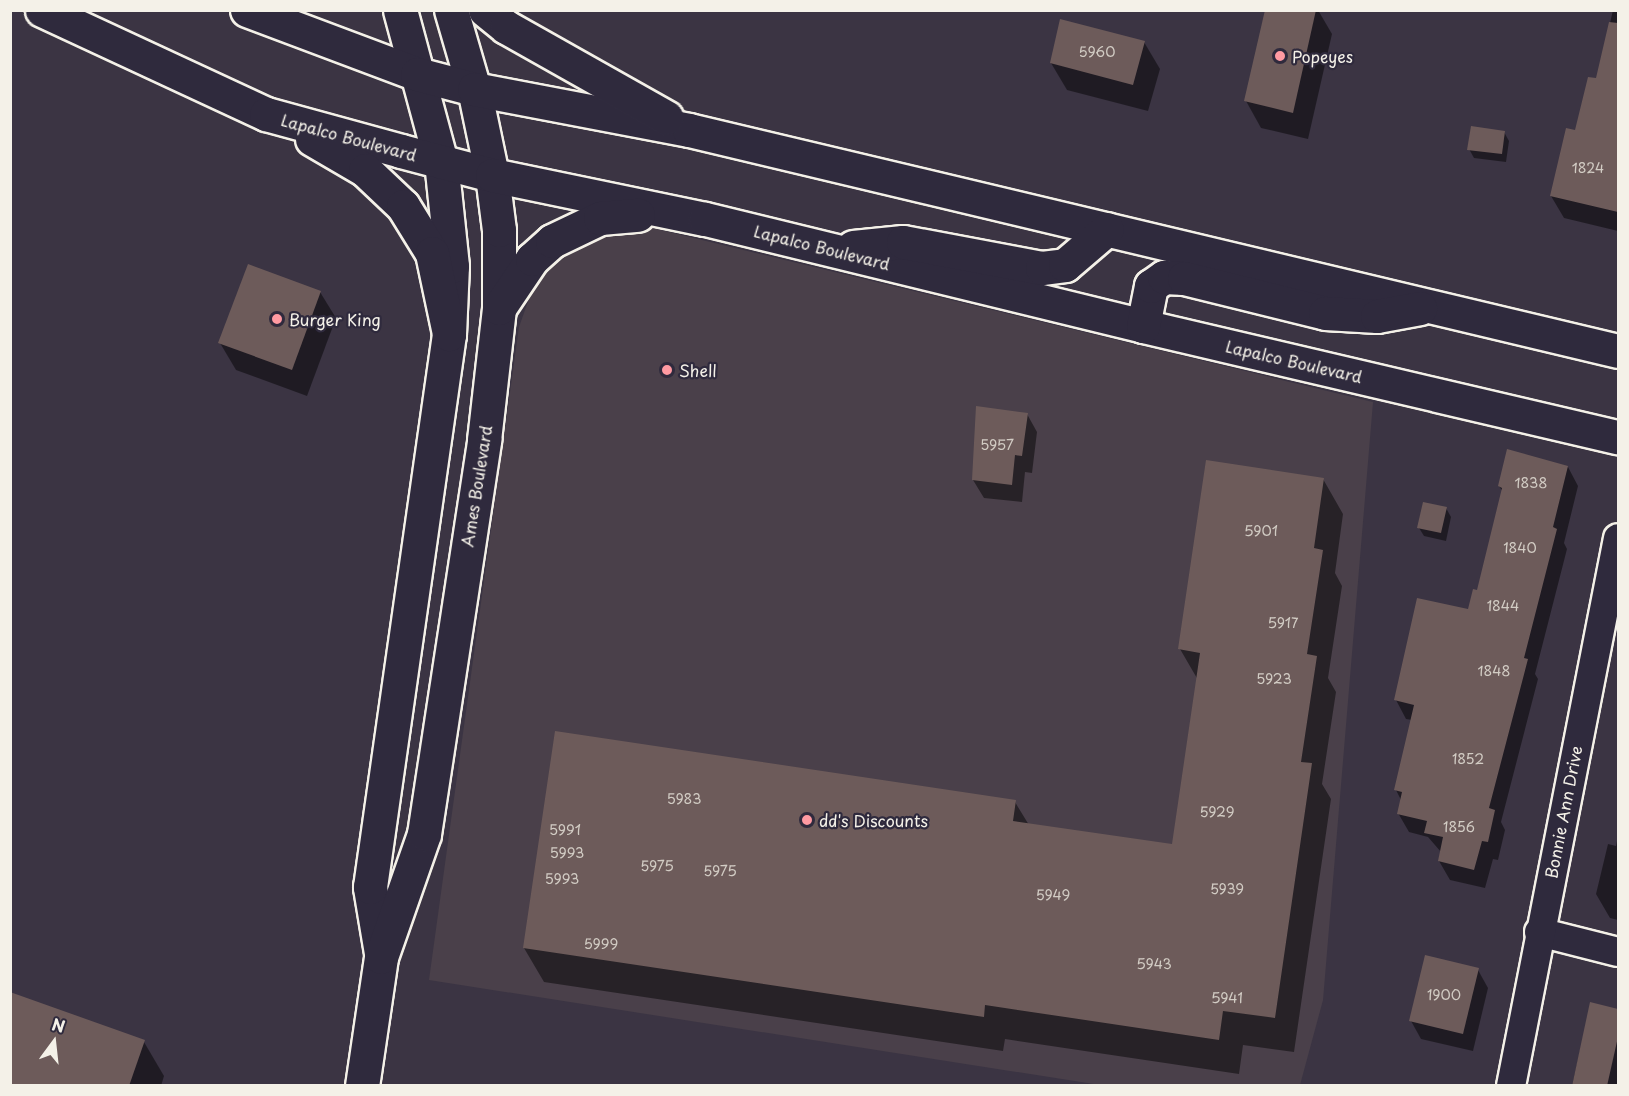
<!DOCTYPE html>
<style>
body{margin:0}
#map{position:relative;width:1629px;height:1096px;overflow:hidden;background:#3b3443;font-family:"Playpen Sans",sans-serif}
div>[style]{position:absolute}
[style*='--x']{left:calc(var(--x)*1px);top:calc(var(--y)*1px);width:calc(var(--w)*1px);rotate:calc(var(--a)*1deg)}
.built>*{inset:0;background:#4a404a}
.shadow>*{inset:0;background:#0007}
.building>*{inset:0;background:#6d5b5a}
.roads{filter:drop-shadow(2px 0 #f4f1e8) drop-shadow(-2px 0 #f4f1e8) drop-shadow(0 2px #f4f1e8) drop-shadow(0 -2px #f4f1e8)}
.minor>*{height:28px;margin:-14px;padding:0 14px;transform-origin:14px;border-radius:14px;background:#2f2a3d}
.tertiary>*{height:33px;margin:-16.5px;padding:0 16.5px;transform-origin:16.5px;border-radius:16.5px;background:#2f2a3d}
.primary>*{height:33px;margin:-16.5px;padding:0 16.5px;transform-origin:16.5px;border-radius:16.5px;background:#2f2a3d}
.dots>*{width:16px;height:16px;translate:-50% -50%;box-sizing:border-box;border:3px solid #2f2a3d;border-radius:50%}
span{translate:-50% -50%;white-space:nowrap;text-align:center;line-height:1.15;-webkit-text-stroke:4.5px #2f2a3d;paint-order:stroke}
.number-label{font-size:14px;color:#d2ccc4}
.number-label span{-webkit-text-stroke-width:0}
.poi-label{font-size:16px;color:#f4f1e8}
.left{translate:0 -50%;text-align:left}
.street-label{font-size:16px;color:#f4f1e8}
.frame{position:absolute;inset:0;border:12px solid #f4f1e8;pointer-events:none}
.north{position:absolute;left:24px;top:1012px;width:60px;height:60px;-webkit-text-stroke:4px #2f2a3d;paint-order:stroke;rotate:15deg;font-size:16px;font-weight:700;line-height:24px;text-align:center;color:#f4f1e8}
.north::after{content:'';display:block;margin:auto;width:21px;height:27px;background:#f4f1e8;clip-path:polygon(50% 0,100% 100%,50% 72%,0 100%)}
</style>
<div id="map">
<div class="built">
<div style="clip-path:polygon(644px 226px,1373px 402px,1323px 1000px,1300px 1085px,1100px 1085px,429px 980px,519px 327px,535px 282px,583px 242px)"></div>
</div>
<div class="shadow">
<div style="clip-path:polygon(1266px 10px,1318px 10px,1332px 34px,1308px 139px,1261px 128px,1246px 101px)"></div>
<div style="clip-path:polygon(1613px 10px,1618px 10px,1618px 231px,1564px 218px,1551px 196px,1597px 80px)"></div>
<div style="clip-path:polygon(1144px 42px,1160px 69px,1148px 111px,1067px 90px,1051px 63px)"></div>
<div style="clip-path:polygon(1504px 132px,1509px 141px,1506px 162px,1474px 158px,1469px 149px)"></div>
<div style="clip-path:polygon(320px 292px,336px 318px,307px 396px,236px 370px,220px 343px)"></div>
<div style="clip-path:polygon(1027px 414px,1037px 432px,1032px 473px,1025px 472px,1022px 502px,984px 498px,973px 480px)"></div>
<div style="clip-path:polygon(1568px 467px,1578px 486px,1564px 543px,1567px 549px,1535px 674px,1538px 679px,1501px 822px,1505px 830px,1498px 860px,1493px 859px,1485px 888px,1450px 880px,1439px 861px,1441px 852px,1428px 837px,1409px 832px,1398px 813px,1401px 800px,1396px 790px,1412px 720px,1406px 719px,1396px 700px,1469px 611px,1479px 592px,1503px 492px,1499px 486px)"></div>
<div style="clip-path:polygon(1323px 479px,1343px 514px,1335px 573px,1342px 586px,1328px 678px,1336px 692px,1322px 784px,1331px 799px,1294px 1052px,1243px 1045px,1239px 1074px,1005px 1039px,1003px 1051px,544px 982px,524px 948px,1015px 802px,1029px 825px,1173px 846px,1198px 680px,1180px 649px)"></div>
<div style="clip-path:polygon(1446px 508px,1451px 517px,1446px 541px,1424px 536px,1419px 528px)"></div>
<div style="clip-path:polygon(1618px 836px,1618px 920px,1610px 918px,1596px 894px,1608px 844px,1616px 846px)"></div>
<div style="clip-path:polygon(1478px 970px,1488px 988px,1473px 1051px,1421px 1039px,1411px 1021px)"></div>
<div style="clip-path:polygon(10px 994px,144px 1042px,164px 1076px,161px 1086px,10px 1086px)"></div>
<div style="clip-path:polygon(1591px 1003px,1618px 1010px,1618px 1086px,1572px 1086px)"></div>
</div>
<div class="building">
<div style="clip-path:polygon(1265px 10px,1316px 10px,1293px 113px,1244px 101px)"></div>
<div style="clip-path:polygon(1060px 19px,1145px 41px,1133px 85px,1050px 63px)"></div>
<div style="clip-path:polygon(1609px 22px,1618px 23px,1618px 212px,1550px 196px,1566px 128px,1575px 130px,1588px 77px,1596px 78px)"></div>
<div style="clip-path:polygon(1471px 126px,1505px 131px,1502px 154px,1467px 150px)"></div>
<div style="clip-path:polygon(248px 264px,321px 291px,292px 370px,218px 343px)"></div>
<div style="clip-path:polygon(976px 406px,1028px 413px,1022px 456px,1015px 455px,1012px 485px,972px 480px)"></div>
<div style="clip-path:polygon(1507px 449px,1568px 466px,1553px 527px,1557px 529px,1524px 658px,1528px 659px,1489px 808px,1495px 810px,1488px 842px,1482px 841px,1474px 870px,1438px 861px,1443px 837px,1424px 833px,1427px 821px,1397px 814px,1402px 792px,1394px 790px,1414px 705px,1394px 700px,1417px 598px,1468px 609px,1473px 589px,1477px 590px,1502px 488px,1498px 486px)"></div>
<div style="clip-path:polygon(1206px 460px,1324px 478px,1314px 548px,1323px 550px,1307px 654px,1317px 656px,1301px 762px,1312px 763px,1275px 1018px,1223px 1011px,1219px 1040px,985px 1005px,984px 1017px,523px 948px,555px 731px,1016px 800px,1013px 821px,1172px 844px,1200px 653px,1178px 649px)"></div>
<div style="clip-path:polygon(1423px 502px,1447px 507px,1441px 533px,1417px 528px)"></div>
<div style="clip-path:polygon(1425px 955px,1479px 968px,1463px 1034px,1409px 1021px)"></div>
<div style="clip-path:polygon(10px 992px,145px 1040px,129px 1086px,10px 1086px)"></div>
<div style="clip-path:polygon(1590px 1002px,1618px 1009px,1618px 1037px,1607px 1086px,1572px 1086px)"></div>
</div>
<div class="roads">
<div class="minor">
<div style="--x:1539;--y:932;--w:81;--a:14.2"></div>
<div style="--x:1511;--y:1086;--w:558;--a:-78.95"></div>
</div>
<div class="tertiary">
<div style="--x:381;--y:953;--w:67;--a:-99.5"></div>
<div style="--x:370;--y:887;--w:559;--a:-81.87"></div>
<div style="--x:449;--y:334;--w:68;--a:-87.5"></div>
<div style="--x:452;--y:266;--w:105;--a:-96"></div>
<div style="--x:441;--y:162;--w:157;--a:-105.1"></div>
<div style="--x:362;--y:1086;--w:130;--a:-81.6"></div>
<div style="--x:381;--y:957;--w:130;--a:-70.7"></div>
<div style="--x:424;--y:834;--w:399;--a:-81.3"></div>
<div style="--x:484;--y:440;--w:133;--a:-83.5"></div>
<div style="--x:499;--y:308;--w:78;--a:-90"></div>
<div style="--x:499;--y:230;--w:55;--a:-97.3"></div>
<div style="--x:492;--y:175;--w:88;--a:-101.8"></div>
<div style="--x:474;--y:89;--w:82;--a:-106.2"></div>
</div>
<div class="primary">
<div style="--x:42;--y:10;--w:247;--a:24.9"></div>
<div style="--x:266;--y:114;--w:140;--a:15.3"></div>
<div style="--x:401;--y:151;--w:94;--a:14.8"></div>
<div style="--x:492;--y:175;--w:217;--a:11.7"></div>
<div style="--x:705;--y:219;--w:451;--a:13.7"></div>
<div style="--x:1143;--y:326;--w:488;--a:13.2"></div>
<div style="--x:247;--y:10;--w:182;--a:20.6"></div>
<div style="--x:417;--y:74;--w:59;--a:14.7"></div>
<div style="--x:474;--y:89;--w:219;--a:10.8"></div>
<div style="--x:689;--y:130;--w:955;--a:13.38"></div>
<div style="--x:485;--y:10;--w:27;--a:39"></div>
<div style="--x:506;--y:27;--w:184;--a:29.4"></div>
<div style="--x:312;--y:139;--w:61;--a:30.3"></div>
<div style="--x:365;--y:170;--w:52;--a:43.5"></div>
<div style="--x:403;--y:206;--w:55;--a:58.3"></div>
<div style="--x:432;--y:253;--w:83;--a:78.1"></div>
<div style="--x:853;--y:247;--w:50;--a:-5.7"></div>
<div style="--x:903;--y:242;--w:141;--a:10.6"></div>
<div style="--x:1042;--y:268;--w:23;--a:-7"></div>
<div style="--x:1065;--y:265;--w:55;--a:-40.6"></div>
<div style="--x:499;--y:308;--w:59;--a:-56"></div>
<div style="--x:532;--y:259;--w:27;--a:-42"></div>
<div style="--x:552;--y:241;--w:53;--a:-25.6"></div>
<div style="--x:600;--y:218;--w:38;--a:-5"></div>
<div style="--x:1143;--y:326;--w:41;--a:-78.7"></div>
<div style="--x:1151;--y:286;--w:16;--a:-35"></div>
<div style="--x:1164;--y:277;--w:20;--a:3"></div>
<div style="--x:1184;--y:278;--w:145;--a:13.9"></div>
<div style="--x:1325;--y:313;--w:52;--a:3.3"></div>
<div style="--x:1377;--y:316;--w:44;--a:-10.5"></div>
</div>
</div>
<div class="dots">
<div style="left:1280px;top:56px;background:#ff9aa2"></div>
<div style="left:277px;top:319px;background:#ff9aa2"></div>
<div style="left:667px;top:370px;background:#ff9aa2"></div>
<div style="left:807px;top:820px;background:#ff9aa2"></div>
</div>
<div class="number-label">
<span style="left:1097px;top:52px">5960</span>
<span style="left:1588px;top:168px">1824</span>
<span style="left:997px;top:445px">5957</span>
<span style="left:1531px;top:483px">1838</span>
<span style="left:1261px;top:531px">5901</span>
<span style="left:1520px;top:548px">1840</span>
<span style="left:1503px;top:606px">1844</span>
<span style="left:1283px;top:623px">5917</span>
<span style="left:1494px;top:671px">1848</span>
<span style="left:1274px;top:679px">5923</span>
<span style="left:1468px;top:759px">1852</span>
<span style="left:684px;top:799px">5983</span>
<span style="left:1217px;top:812px">5929</span>
<span style="left:1459px;top:827px">1856</span>
<span style="left:565px;top:830px">5991</span>
<span style="left:567px;top:853px">5993</span>
<span style="left:657px;top:866px">5975</span>
<span style="left:720px;top:871px">5975</span>
<span style="left:562px;top:879px">5993</span>
<span style="left:1227px;top:889px">5939</span>
<span style="left:1053px;top:895px">5949</span>
<span style="left:601px;top:944px">5999</span>
<span style="left:1154px;top:964px">5943</span>
<span style="left:1444px;top:995px">1900</span>
<span style="left:1227px;top:998px">5941</span>
</div>
<div class="poi-label">
<span class="left" style="left:1292px;top:56px">Popeyes</span>
<span class="left" style="left:289px;top:319px">Burger King</span>
<span class="left" style="left:679px;top:370px">Shell</span>
<span class="left" style="left:819px;top:820px">dd's Discounts</span>
</div>
<div class="street-label">
<span style="left:349px;top:137px;rotate:15deg">Lapalco Boulevard</span>
<span style="left:822px;top:247px;rotate:14deg">Lapalco Boulevard</span>
<span style="left:1294px;top:361px;rotate:13deg">Lapalco Boulevard</span>
<span style="left:476px;top:486px;rotate:-81deg">Ames Boulevard</span>
<span style="left:1563px;top:812px;rotate:-79deg">Bonnie Ann Drive</span>
</div>
<div class="frame"></div>
<div class="north">N</div>
</div>
